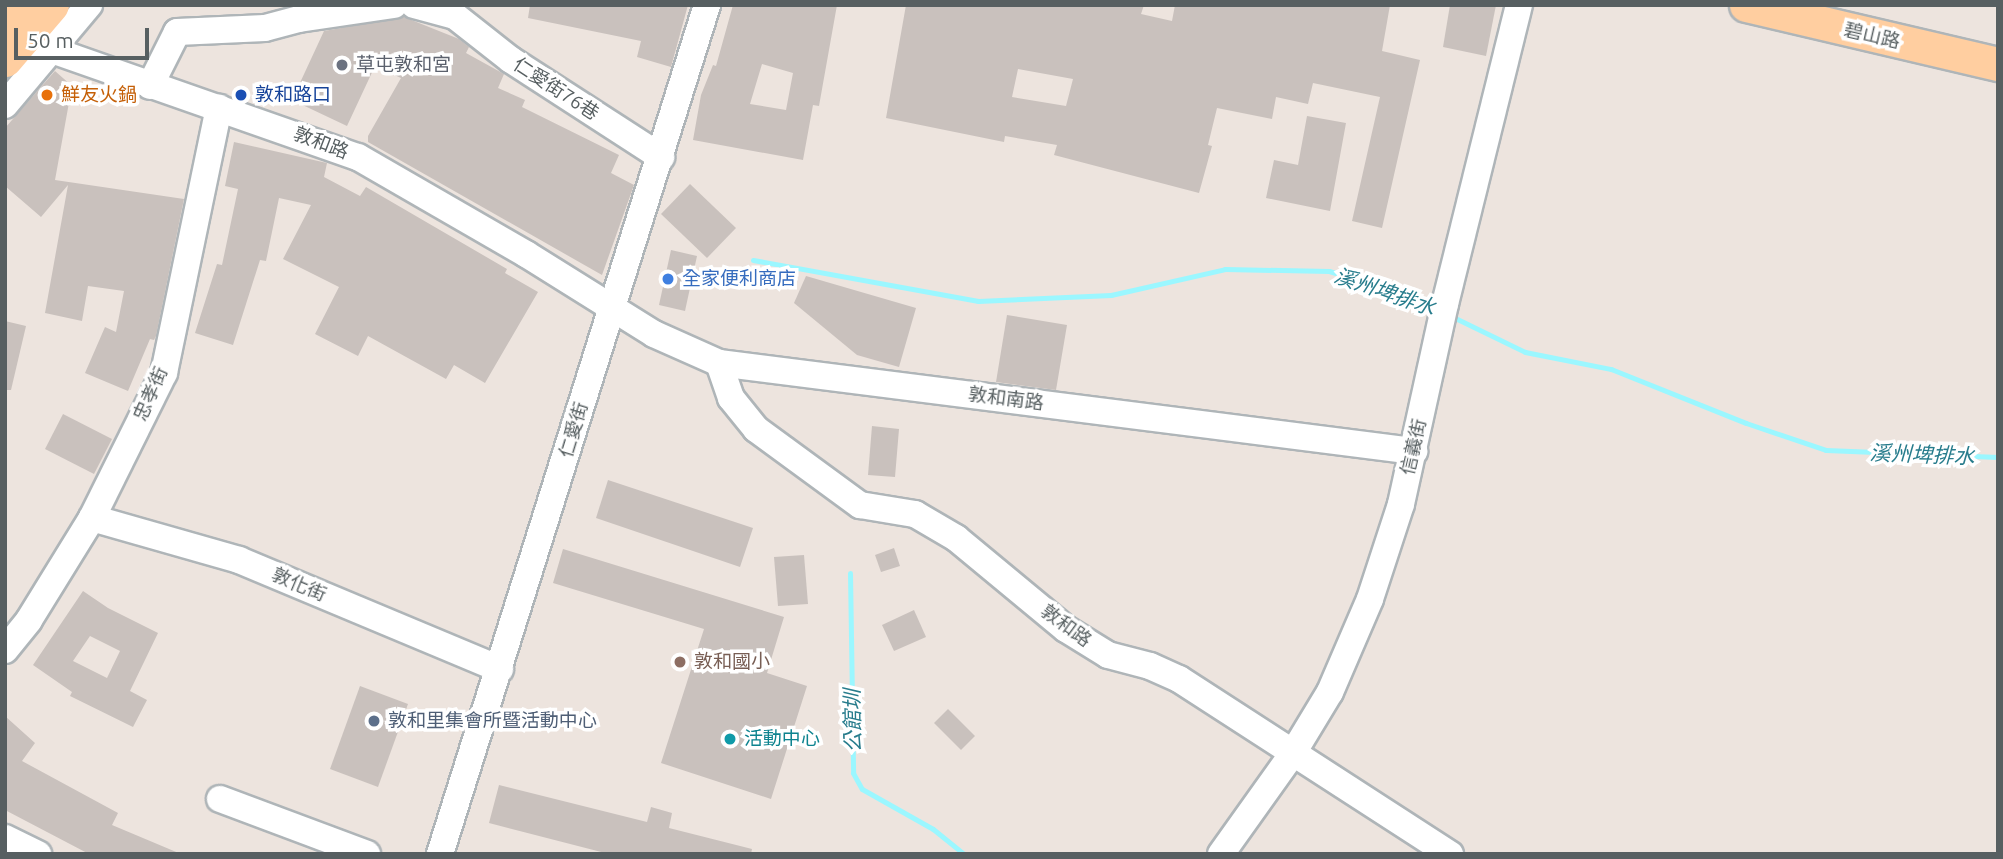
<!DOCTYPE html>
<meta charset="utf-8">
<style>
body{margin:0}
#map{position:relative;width:2003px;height:859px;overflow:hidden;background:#ede4de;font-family:Ubuntu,"Noto Sans TC",sans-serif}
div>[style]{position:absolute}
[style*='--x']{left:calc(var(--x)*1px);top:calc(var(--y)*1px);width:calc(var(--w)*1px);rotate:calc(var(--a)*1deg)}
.stream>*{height:5px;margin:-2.5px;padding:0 2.5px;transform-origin:2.5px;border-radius:2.5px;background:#9bf7ff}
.building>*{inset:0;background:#c9c1bd}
.roads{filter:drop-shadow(2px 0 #afb5b8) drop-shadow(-2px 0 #afb5b8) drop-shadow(0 2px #afb5b8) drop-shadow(0 -2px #afb5b8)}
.minor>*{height:26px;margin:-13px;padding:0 13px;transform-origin:13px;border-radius:13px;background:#fff}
.major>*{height:33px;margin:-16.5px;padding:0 16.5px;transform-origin:16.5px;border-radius:16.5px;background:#ffcea0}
.dots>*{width:19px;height:19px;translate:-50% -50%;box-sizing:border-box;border:4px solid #fff;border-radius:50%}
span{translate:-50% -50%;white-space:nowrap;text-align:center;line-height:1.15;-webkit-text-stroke:7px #fff;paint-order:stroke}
.street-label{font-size:19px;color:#575f61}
.worship-label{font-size:19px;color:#5b616d}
.left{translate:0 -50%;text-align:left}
.food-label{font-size:19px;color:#c56008}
.transit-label{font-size:19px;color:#164399}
.shop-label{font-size:19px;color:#366cbe}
.education-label{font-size:19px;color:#785e54}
.service-label{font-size:19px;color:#4e5e75}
.culture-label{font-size:19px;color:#0d838f}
.water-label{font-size:21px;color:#277c8c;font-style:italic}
.frame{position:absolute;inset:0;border:7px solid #575f61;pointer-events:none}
.scale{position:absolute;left:14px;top:28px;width:135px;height:32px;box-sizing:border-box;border:4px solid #575f61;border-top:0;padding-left:9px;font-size:21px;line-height:24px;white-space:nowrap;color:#575f61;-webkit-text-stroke:5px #fff;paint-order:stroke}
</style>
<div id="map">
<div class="stream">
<div style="--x:753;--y:260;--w:229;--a:10.3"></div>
<div style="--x:978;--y:301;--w:133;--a:-2.6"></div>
<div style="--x:1111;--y:295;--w:117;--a:-12.8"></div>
<div style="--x:1225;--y:269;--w:104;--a:1.1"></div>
<div style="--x:1329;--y:271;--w:89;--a:17"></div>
<div style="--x:1414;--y:297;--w:25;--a:27"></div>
<div style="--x:1451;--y:316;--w:82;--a:25.9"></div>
<div style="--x:1525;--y:352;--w:88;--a:11.2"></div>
<div style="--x:1611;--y:369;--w:145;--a:21.8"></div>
<div style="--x:1746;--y:423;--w:84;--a:18.6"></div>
<div style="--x:1826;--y:450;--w:172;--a:2.3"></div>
<div style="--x:850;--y:573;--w:200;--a:89.1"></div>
<div style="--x:853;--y:773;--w:18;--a:61"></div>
<div style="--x:862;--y:789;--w:81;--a:29.4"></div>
<div style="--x:933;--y:829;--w:40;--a:39"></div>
</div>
<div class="building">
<div style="clip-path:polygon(530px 5px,688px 5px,671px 67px,637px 57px,641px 41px,528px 18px)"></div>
<div style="clip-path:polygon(evenodd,733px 5px,837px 5px,819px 106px,813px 105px,803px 160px,693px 140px,701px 95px,713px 65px,716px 66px,733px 5px,762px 64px,793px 73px,786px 110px,750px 104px,762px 64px)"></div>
<div style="clip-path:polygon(evenodd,906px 5px,1144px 5px,1141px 14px,1172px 21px,1175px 5px,1390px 5px,1382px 51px,1420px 60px,1382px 228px,1352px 221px,1380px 97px,1313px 83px,1308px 104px,1276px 97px,1272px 119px,1217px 108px,1208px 145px,1212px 146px,1199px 193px,1054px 155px,1057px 145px,1005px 136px,1004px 142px,886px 118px,906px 5px,1018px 69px,1073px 79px,1066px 106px,1012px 97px,1018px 69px)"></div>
<div style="clip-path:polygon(1450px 5px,1496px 5px,1486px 56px,1443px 47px)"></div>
<div style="clip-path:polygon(404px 17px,459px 39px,469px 47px,466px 53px,504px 74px,498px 88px,525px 100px,522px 107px,619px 155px,611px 173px,634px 185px,602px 275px,368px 142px,368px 136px,401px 78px,375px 66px,347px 126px,292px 100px,324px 31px)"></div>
<div style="clip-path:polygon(55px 71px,72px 86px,55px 180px,184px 199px,156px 336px,154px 340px,150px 339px,128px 391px,85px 373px,105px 327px,116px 332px,124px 291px,88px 286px,82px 321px,45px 313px,68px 185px,41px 217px,5px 186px,5px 128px)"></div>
<div style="clip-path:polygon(1307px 116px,1346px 123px,1330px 211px,1266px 198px,1274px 160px,1298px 165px)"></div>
<div style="clip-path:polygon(234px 142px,327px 163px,324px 177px,360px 196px,366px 187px,507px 269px,505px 273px,538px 292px,485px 383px,454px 365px,446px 379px,368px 336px,358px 356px,315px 334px,339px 287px,283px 259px,311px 205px,279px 198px,266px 261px,260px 260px,233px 345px,195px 333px,217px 264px,222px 265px,238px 189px,225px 186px)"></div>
<div style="clip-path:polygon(690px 184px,736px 228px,707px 258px,661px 214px)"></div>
<div style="clip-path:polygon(671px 250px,697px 256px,685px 311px,659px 305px)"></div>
<div style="clip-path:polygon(806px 276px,916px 308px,899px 367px,857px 355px,794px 303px)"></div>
<div style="clip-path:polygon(1007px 315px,1067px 325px,1056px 390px,996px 382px)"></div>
<div style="clip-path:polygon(5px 321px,26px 326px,11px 390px,5px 390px)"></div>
<div style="clip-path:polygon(63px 414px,112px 439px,94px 474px,45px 449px)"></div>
<div style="clip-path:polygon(872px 426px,899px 429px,895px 477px,868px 475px)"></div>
<div style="clip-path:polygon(608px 480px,753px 528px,740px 567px,596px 518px)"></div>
<div style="clip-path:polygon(894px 548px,900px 566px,881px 572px,875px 555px)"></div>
<div style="clip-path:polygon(563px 549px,784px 617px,767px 673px,807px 686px,771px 799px,661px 763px,704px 629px,553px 583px)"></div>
<div style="clip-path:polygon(804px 555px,808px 604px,778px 606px,774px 557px)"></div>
<div style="clip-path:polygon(evenodd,83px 591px,108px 608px,158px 633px,130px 691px,147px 700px,133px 727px,70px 696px,72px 692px,33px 665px,83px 591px,90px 636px,120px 651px,107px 678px,73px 661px,90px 636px)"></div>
<div style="clip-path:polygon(914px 610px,926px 637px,894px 651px,882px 625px)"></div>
<div style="clip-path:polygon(360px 686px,408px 704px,378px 787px,330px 769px)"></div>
<div style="clip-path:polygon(948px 709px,975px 736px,961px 750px,934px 723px)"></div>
<div style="clip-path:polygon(5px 716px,35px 743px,22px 761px,118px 813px,112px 825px,181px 854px,89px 854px,5px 810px)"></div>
<div style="clip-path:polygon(499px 785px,647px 822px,651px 807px,672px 813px,669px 828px,752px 849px,751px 854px,609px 854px,489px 823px)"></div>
</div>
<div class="roads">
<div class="minor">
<div style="--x:414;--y:5;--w:42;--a:15"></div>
<div style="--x:455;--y:16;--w:71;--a:38.2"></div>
<div style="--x:511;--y:60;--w:179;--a:32.9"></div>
<div style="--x:6;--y:34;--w:373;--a:19.3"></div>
<div style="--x:358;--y:157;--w:194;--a:30"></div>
<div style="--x:526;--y:254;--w:151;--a:32"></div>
<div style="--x:654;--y:334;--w:71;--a:24"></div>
<div style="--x:719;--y:363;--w:701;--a:7.22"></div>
<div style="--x:150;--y:86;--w:60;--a:-63.4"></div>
<div style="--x:177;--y:32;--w:88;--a:-2.6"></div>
<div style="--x:265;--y:28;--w:35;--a:-15"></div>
<div style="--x:299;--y:19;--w:96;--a:-8.4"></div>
<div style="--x:5;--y:105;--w:131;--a:-50"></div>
<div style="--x:719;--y:363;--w:37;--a:71"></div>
<div style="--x:731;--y:398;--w:40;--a:51"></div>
<div style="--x:756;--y:429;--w:129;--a:36.2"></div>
<div style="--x:860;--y:505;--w:56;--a:9.3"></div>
<div style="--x:915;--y:514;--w:48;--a:30.3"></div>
<div style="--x:956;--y:538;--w:143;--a:39.6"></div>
<div style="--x:1066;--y:629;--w:49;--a:31.8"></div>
<div style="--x:1108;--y:655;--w:43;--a:14.7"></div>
<div style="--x:1150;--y:666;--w:32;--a:24"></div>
<div style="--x:1179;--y:679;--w:323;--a:32.9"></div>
<div style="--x:92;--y:518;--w:153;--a:15.9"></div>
<div style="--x:239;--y:560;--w:283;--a:22.7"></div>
<div style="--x:5;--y:650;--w:38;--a:-51"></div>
<div style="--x:29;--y:620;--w:120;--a:-58.3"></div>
<div style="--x:92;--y:518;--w:162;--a:-63.6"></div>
<div style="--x:164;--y:373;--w:271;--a:-78.3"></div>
<div style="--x:220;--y:799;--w:157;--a:20.5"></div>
<div style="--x:5;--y:838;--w:37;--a:26"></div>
<div style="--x:440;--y:854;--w:890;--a:-72.54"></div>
<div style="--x:1221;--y:854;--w:124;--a:-54.5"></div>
<div style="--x:1293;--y:753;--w:71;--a:-58.8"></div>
<div style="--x:1330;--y:692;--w:101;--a:-66.7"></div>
<div style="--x:1370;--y:599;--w:100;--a:-71.9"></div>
<div style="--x:1401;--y:504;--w:205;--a:-77.6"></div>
<div style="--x:1445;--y:304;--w:308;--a:-76.1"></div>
</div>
<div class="major">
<div style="--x:1746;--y:5;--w:259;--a:13.2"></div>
<div style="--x:5;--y:20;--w:20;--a:-49"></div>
<div style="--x:5;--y:60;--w:72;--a:-49.5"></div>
</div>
</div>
<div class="dots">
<div style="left:342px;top:65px;background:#6b7280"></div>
<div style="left:47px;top:95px;background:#e8710a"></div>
<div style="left:241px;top:95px;background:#1a4fb4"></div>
<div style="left:668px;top:279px;background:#3f7fe0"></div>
<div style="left:680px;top:662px;background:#8d6e63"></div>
<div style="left:374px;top:721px;background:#5c6f8a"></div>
<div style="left:730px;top:739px;background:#0f9aa8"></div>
</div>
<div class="street-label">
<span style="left:1872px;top:36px;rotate:13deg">碧山路</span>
<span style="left:556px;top:89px;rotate:33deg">仁愛街76巷</span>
<span style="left:321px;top:143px;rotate:21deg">敦和路</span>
<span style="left:151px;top:394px;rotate:-66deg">忠孝街</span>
<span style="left:1006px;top:399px;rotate:7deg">敦和南路</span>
<span style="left:574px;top:430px;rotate:-73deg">仁愛街</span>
<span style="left:1414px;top:447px;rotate:-77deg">信義街</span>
<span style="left:299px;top:585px;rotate:23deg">敦化街</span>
<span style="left:1066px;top:626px;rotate:36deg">敦和路</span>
</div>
<div class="worship-label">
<span class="left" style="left:356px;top:65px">草屯敦和宮</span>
</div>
<div class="food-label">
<span class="left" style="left:61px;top:95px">鮮友火鍋</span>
</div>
<div class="transit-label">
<span class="left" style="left:255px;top:95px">敦和路口</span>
</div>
<div class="shop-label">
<span class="left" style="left:682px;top:279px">全家便利商店</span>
</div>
<div class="education-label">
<span class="left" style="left:694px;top:662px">敦和國小</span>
</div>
<div class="service-label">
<span class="left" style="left:388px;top:721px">敦和里集會所暨活動中心</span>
</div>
<div class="culture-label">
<span class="left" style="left:744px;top:739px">活動中心</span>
</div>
<div class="water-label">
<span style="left:1385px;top:291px;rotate:19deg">溪州埤排水</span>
<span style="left:1922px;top:454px;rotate:2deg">溪州埤排水</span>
<span style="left:852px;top:721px;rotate:-91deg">公館圳</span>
</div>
<div class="frame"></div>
<div class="scale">50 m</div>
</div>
